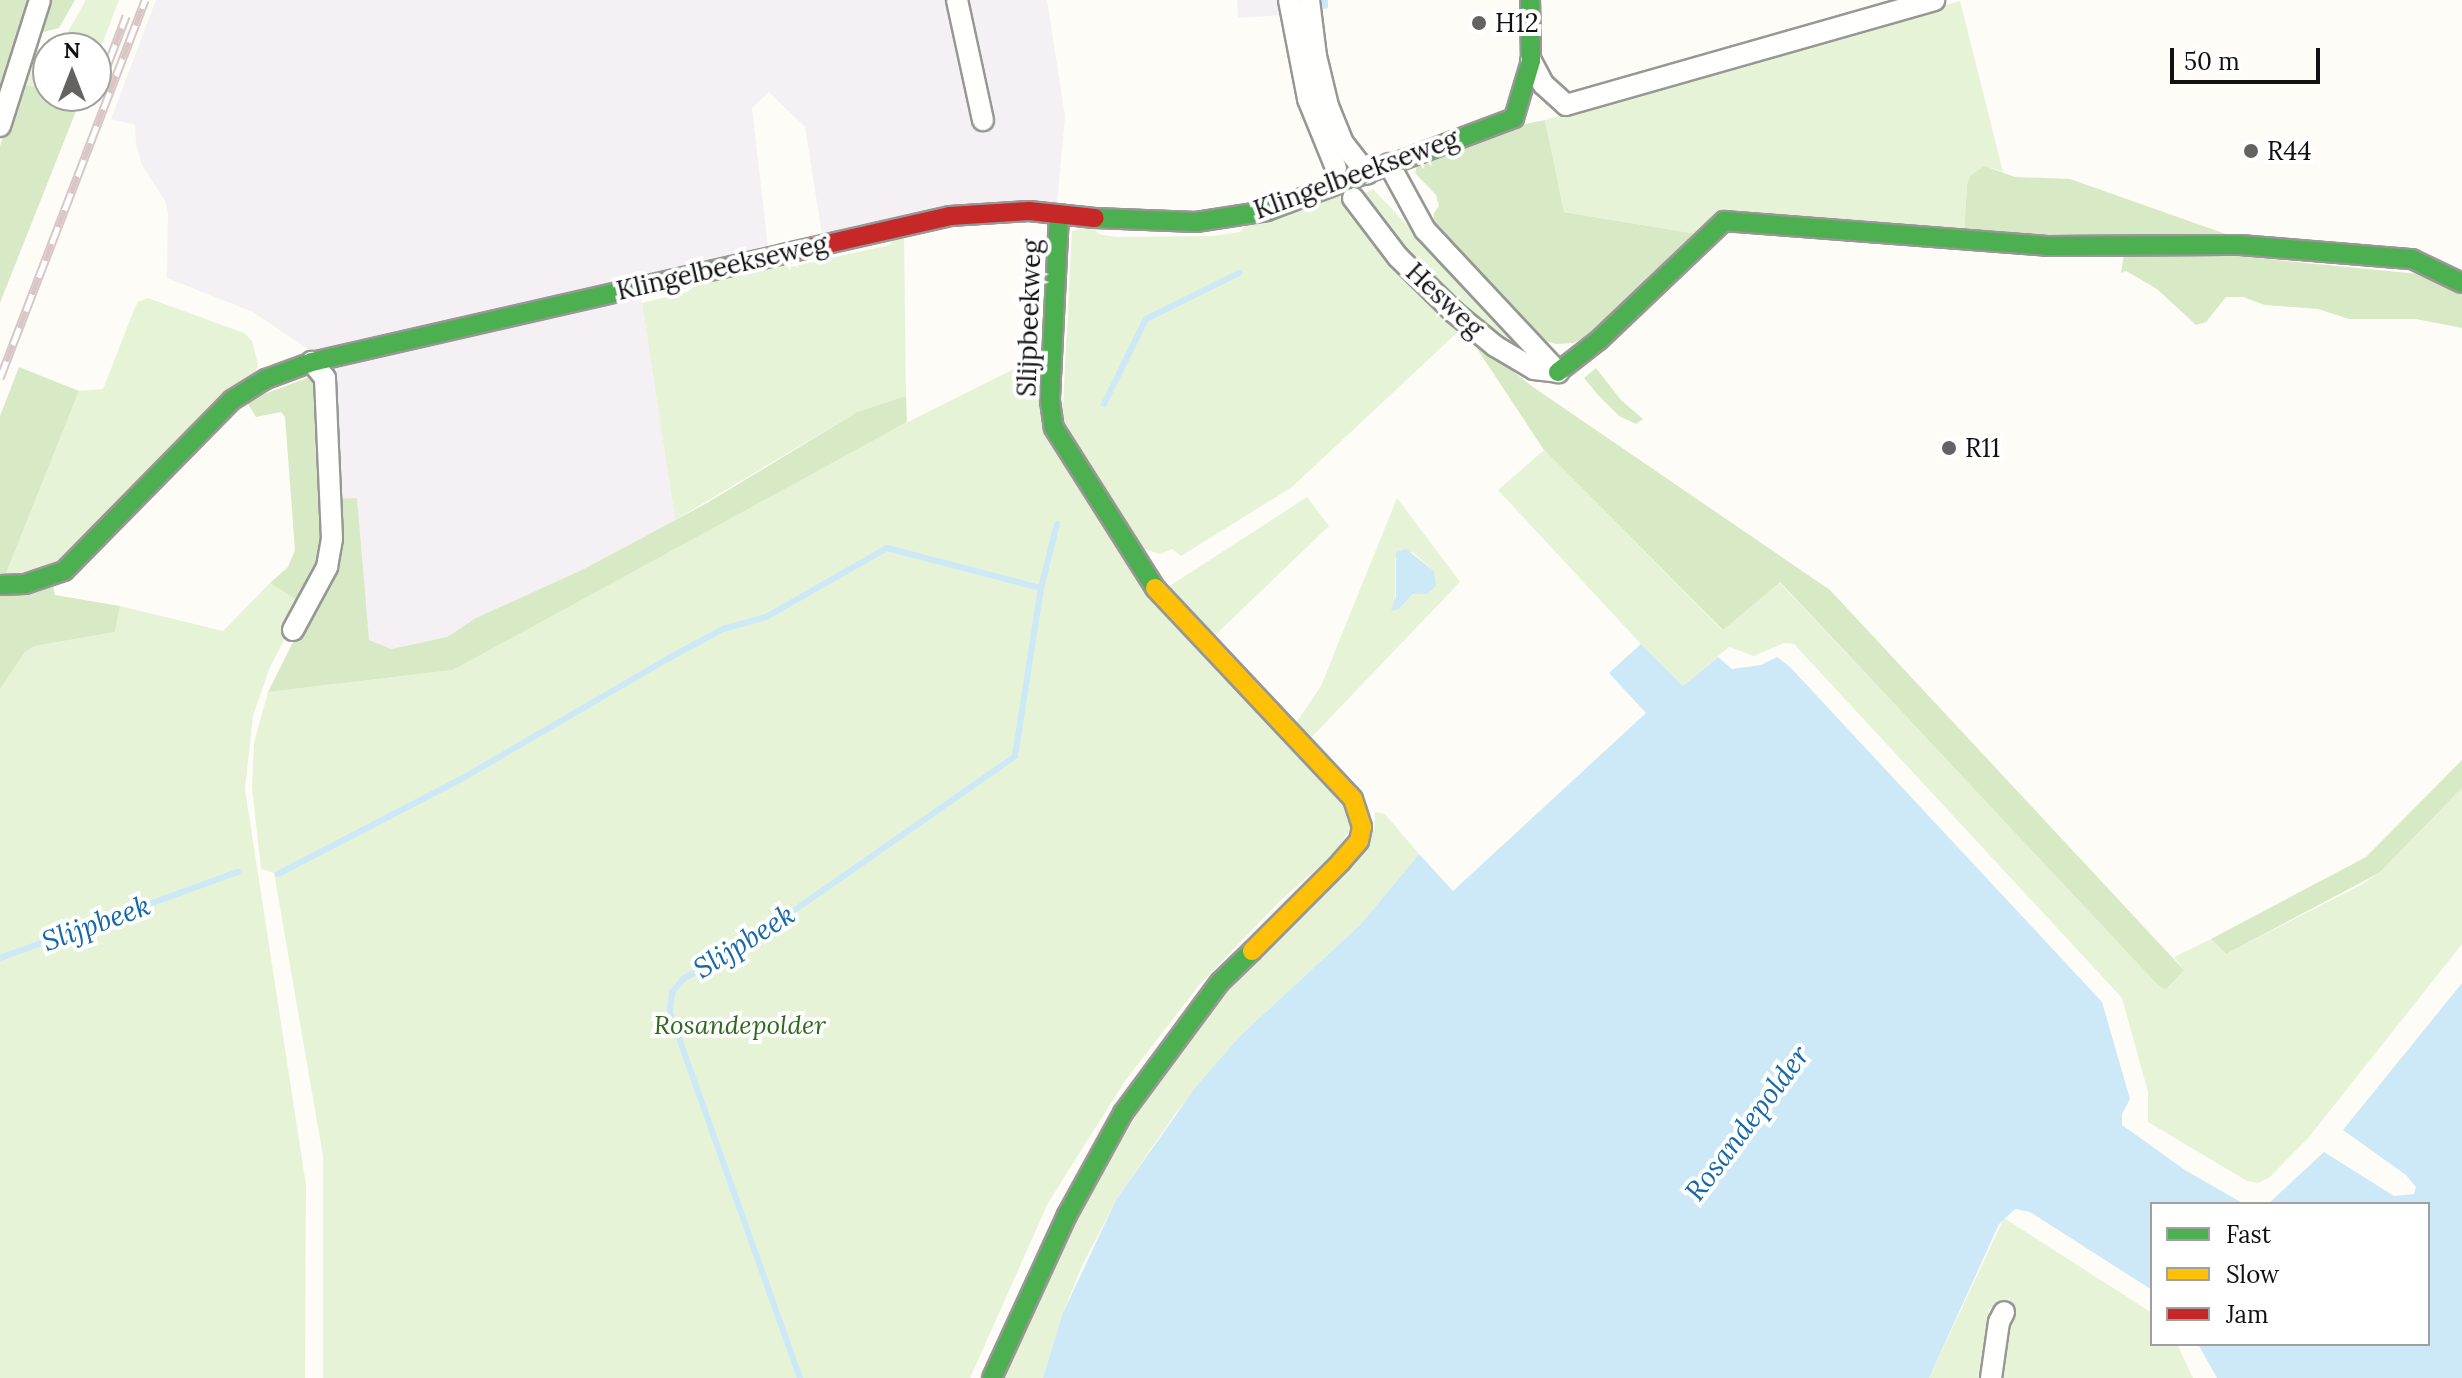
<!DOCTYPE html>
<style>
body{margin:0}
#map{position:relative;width:2462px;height:1378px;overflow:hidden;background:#fdfcf7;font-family:Lora,serif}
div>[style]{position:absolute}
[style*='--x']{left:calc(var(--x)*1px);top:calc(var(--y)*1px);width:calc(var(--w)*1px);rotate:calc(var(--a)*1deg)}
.industrial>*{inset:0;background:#f5f0f3}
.green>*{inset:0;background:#e7f3d7}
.forest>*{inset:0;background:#d8eac5}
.water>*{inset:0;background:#cde8f7}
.stream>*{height:6px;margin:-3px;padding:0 3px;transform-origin:3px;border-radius:3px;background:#cde8f7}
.roads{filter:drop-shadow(2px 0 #979795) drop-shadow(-2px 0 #979795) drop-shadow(0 2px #979795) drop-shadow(0 -2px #979795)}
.street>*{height:20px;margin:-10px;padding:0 10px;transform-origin:10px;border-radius:10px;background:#fffffe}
.fast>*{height:18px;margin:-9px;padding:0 9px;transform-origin:9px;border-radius:9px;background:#4caf50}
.slow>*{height:18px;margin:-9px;padding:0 9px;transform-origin:9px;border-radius:9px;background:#ffc107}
.jam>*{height:18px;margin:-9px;padding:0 9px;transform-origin:9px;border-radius:9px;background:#c62828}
.rail>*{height:9px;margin-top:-4.5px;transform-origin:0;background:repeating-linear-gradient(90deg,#fff 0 18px,#d9c6c7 0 36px);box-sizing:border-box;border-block:2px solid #d9c6c7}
.dots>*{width:22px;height:22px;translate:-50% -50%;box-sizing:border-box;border:4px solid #fff;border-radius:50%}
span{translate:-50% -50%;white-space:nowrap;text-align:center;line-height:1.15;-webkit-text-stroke:8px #fff;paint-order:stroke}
.poi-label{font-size:26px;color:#111}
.left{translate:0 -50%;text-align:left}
.street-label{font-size:26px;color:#111}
.park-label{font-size:26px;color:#2f6b1f;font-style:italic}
.water-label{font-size:28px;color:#1768a6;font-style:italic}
.legend{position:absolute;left:2150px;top:1202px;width:280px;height:144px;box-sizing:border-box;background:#fff;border:2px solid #a0a0a0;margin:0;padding:10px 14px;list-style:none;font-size:24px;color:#111}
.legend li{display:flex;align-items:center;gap:16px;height:40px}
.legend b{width:40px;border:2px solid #a0a0a0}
.north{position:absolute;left:32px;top:32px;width:80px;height:80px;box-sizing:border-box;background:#fff;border:2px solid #a0a0a0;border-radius:50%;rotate:0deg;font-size:22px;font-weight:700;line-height:32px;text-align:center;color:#111}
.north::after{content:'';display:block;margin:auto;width:28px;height:36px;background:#646362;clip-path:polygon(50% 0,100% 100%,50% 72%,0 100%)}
.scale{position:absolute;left:2170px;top:48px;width:150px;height:36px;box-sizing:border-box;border:4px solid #111;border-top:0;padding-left:10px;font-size:24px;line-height:28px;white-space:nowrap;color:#111;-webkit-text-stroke:6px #fff;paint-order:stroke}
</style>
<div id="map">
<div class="industrial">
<div style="clip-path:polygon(156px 0,1047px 0,1065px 116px,1057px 204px,822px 234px,805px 127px,769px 92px,752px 108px,768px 247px,638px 277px,675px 520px,584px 569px,476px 618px,447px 637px,391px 649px,379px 647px,369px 641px,365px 620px,357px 499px,336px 499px,308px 349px,253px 312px,167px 278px,168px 212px,165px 201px,142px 165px,136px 144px,135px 125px,111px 119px)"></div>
<div style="clip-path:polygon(1237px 0,1280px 0,1281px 15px,1238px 18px)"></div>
</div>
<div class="green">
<div style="clip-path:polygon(86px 0,119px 0,96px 60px,96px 48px,48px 48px,48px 88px,20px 85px,31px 54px,66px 35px)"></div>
<div style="clip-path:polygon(1960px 1px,2003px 172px,1992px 168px,1967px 185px,1964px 233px,1697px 234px,1564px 212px,1545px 120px)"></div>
<div style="clip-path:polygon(1373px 189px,1515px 339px,1515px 343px,1511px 345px,1500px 337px,1468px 310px,1406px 251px,1363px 194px)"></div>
<div style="clip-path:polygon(1339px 195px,1392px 266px,1460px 330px,1292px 487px,1181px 556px,1172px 549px,1160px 554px,1141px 548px,1062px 425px,1072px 231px,1092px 226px,1099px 234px,1115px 237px,1213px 236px,1240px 232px,1245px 225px)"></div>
<div style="clip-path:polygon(904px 235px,906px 396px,857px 412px,675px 520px,642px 303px,687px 292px,703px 280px,781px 263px,790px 267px,890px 245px,895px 236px)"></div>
<div style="clip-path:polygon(148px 298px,244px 333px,252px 341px,258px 364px,256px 371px,56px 564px,5px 576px,79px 391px,103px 389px,134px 310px,138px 302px)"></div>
<div style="clip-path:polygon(1044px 354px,1056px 453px,1360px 817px,1332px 855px,1280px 901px,1200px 984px,1125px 1081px,1048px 1203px,970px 1378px,323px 1378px,323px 1156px,274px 873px,261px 869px,252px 787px,254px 743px,268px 692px,453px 670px,828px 462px)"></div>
<div style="clip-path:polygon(1544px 450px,1722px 630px,1779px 582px,2102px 924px,2184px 970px,2174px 957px,2211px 939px,2226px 954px,2361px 885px,2379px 873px,2462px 788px,2462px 944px,2309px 1137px,2269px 1178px,2258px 1183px,2247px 1181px,2148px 1122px,2148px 1092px,2122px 998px,1794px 644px,1784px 643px,1754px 656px,1729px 647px,1683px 686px,1641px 644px,1498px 490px)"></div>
<div style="clip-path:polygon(1307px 497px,1329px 526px,1208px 642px,1165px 589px)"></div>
<div style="clip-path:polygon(evenodd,1397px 498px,1460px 582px,1306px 743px,1292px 729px,1321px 686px,1397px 498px,1412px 552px,1430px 567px,1427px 594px,1413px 594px,1399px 609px,1395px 601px,1395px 559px,1412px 552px)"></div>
<div style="clip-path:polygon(270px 583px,303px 604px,270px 667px,253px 716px,245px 789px,306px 1185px,305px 1378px,0 1378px,0 689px,25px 652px,35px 646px,115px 632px,120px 606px,223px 631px)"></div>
<div style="clip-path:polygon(1375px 812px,1385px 814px,1419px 854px,1361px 924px,1240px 1036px,1175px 1114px,1116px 1200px,1082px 1266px,1062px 1315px,1043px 1378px,998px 1378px,1054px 1255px,1182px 1038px,1374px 829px)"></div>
<div style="clip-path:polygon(2004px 1218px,2152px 1313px,2152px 1344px,2177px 1344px,2193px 1378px,1997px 1378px,2010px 1299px,1988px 1309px,1991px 1327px,1983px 1378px,1929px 1378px)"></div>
</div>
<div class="forest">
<div style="clip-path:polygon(0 0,34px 0,0 106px)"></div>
<div style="clip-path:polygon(47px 0,75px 0,59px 28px,36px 34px)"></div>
<div style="clip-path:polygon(20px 85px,46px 88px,48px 96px,70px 96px,80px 101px,0 303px,0 146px)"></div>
<div style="clip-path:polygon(1545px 120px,1564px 212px,1697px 234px,1595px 332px,1574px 343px,1556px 344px,1540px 339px,1433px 225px,1434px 213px,1439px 206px,1436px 195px,1415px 173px,1418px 163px,1511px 127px)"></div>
<div style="clip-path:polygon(1984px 166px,2015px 177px,2070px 179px,2240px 239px,1964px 233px,1967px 185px,1970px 176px)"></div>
<div style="clip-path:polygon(2135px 246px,2419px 274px,2462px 290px,2462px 328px,2416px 319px,2349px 319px,2318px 309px,2265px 305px,2243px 297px,2226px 297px,2206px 322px,2196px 325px,2157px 289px,2126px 271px,2121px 273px,2124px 254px)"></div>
<div style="clip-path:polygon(1470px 338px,1533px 387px,1830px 590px,2184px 970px,2166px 989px,2160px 987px,1780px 582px,1723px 630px,1544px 450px)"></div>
<div style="clip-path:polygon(19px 367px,79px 391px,5px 576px,0 576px,0 416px)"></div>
<div style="clip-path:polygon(1596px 368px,1621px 400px,1643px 419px,1636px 424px,1619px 416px,1598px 395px,1584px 378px)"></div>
<div style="clip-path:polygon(312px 376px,317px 383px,328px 539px,303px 604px,270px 583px,288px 567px,295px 550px,285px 417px,281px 412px,256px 417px,246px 401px)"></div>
<div style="clip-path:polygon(906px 396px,907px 422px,453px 670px,268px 692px,312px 604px,336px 499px,357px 498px,369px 640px,391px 649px,447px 637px,476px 618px,584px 569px,707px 503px,857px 412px)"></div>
<div style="clip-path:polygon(53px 585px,55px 595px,120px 606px,115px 632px,35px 646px,25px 652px,0 689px,0 594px)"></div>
<div style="clip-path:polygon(2462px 760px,2462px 788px,2379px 873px,2226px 954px,2211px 939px,2366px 857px)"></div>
</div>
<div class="water">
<div style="clip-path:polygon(1406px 549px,1434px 571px,1436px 586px,1427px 594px,1413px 594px,1399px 609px,1391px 611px,1396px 596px,1396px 552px)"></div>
<div style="clip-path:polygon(1641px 644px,1683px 686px,1718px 657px,1732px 669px,1761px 665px,1777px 657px,1790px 667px,2102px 1002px,2130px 1099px,2122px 1114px,2122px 1125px,2185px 1170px,2244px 1204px,2152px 1204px,2152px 1290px,2030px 1212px,2015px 1209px,1999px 1224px,1929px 1378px,1043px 1378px,1062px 1315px,1116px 1200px,1195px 1088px,1240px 1036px,1361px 924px,1419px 854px,1453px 891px,1646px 713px,1609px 673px)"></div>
<div style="clip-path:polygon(2462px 983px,2462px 1378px,2217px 1378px,2198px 1344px,2428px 1344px,2428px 1204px,2268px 1204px,2324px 1152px,2394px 1196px,2414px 1194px,2416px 1187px,2406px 1175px,2343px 1130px)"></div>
</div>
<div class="stream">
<div style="--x:1325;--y:0;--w:6;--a:90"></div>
<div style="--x:1104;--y:404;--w:95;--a:-63.7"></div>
<div style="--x:1146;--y:319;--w:104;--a:-26.3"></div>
<div style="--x:278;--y:874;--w:208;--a:-27.4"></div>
<div style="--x:463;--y:778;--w:238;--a:-30.2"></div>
<div style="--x:669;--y:658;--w:61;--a:-28.2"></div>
<div style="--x:723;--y:629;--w:45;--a:-15.6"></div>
<div style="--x:766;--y:617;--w:139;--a:-29.7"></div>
<div style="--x:887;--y:548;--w:159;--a:14.6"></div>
<div style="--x:1041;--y:588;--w:66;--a:-76"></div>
<div style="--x:0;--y:958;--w:253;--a:-19.9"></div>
<div style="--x:800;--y:1378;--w:388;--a:-109.6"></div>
<div style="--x:670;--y:1012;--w:20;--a:-84"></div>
<div style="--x:672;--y:992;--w:18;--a:-49"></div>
<div style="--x:684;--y:978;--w:43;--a:-24.8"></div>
<div style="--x:723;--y:960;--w:356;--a:-34.9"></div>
<div style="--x:1015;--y:756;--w:170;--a:-81.2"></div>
</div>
<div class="roads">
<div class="street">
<div style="--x:957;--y:0;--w:123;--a:77.8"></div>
<div style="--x:1289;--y:0;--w:101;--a:79.1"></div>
<div style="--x:1308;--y:99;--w:74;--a:67.9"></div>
<div style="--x:1309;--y:0;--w:56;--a:82.9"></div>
<div style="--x:1316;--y:56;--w:51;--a:76.5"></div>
<div style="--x:1328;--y:106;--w:40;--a:68"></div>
<div style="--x:1343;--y:143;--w:39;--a:52"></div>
<div style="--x:1531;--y:61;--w:26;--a:62"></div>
<div style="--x:1543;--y:84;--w:31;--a:42"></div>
<div style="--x:1566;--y:105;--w:383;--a:-15.9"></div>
<div style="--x:0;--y:126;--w:132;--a:-72.4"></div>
<div style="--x:1389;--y:164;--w:75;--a:61.4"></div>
<div style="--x:1425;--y:230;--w:195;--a:46.9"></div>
<div style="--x:1353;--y:198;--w:74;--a:52.7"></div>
<div style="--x:1398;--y:257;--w:80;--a:44.5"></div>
<div style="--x:1455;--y:313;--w:52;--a:39.5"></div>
<div style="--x:1495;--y:346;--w:45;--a:30.5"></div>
<div style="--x:1534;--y:369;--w:24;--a:7"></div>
<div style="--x:293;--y:630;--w:72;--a:-61.6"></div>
<div style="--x:327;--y:567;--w:28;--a:-80"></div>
<div style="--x:332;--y:539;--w:161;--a:-92.5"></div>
<div style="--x:325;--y:378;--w:21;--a:-129"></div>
<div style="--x:1991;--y:1378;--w:57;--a:-81.9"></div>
<div style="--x:1999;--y:1322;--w:11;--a:-63"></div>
</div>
<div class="fast">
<div style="--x:1059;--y:214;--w:187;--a:92.8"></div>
<div style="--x:1050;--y:401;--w:27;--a:82"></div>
<div style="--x:1054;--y:428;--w:189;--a:57.7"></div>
<div style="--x:1095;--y:218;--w:101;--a:2.3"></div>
<div style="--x:1196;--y:222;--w:72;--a:-8.8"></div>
<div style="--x:1267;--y:211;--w:264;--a:-20.6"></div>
<div style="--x:1514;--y:118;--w:59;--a:-73.4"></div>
<div style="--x:1531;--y:61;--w:61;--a:-90.9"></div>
<div style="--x:1558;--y:372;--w:52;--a:-38"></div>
<div style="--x:1599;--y:340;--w:173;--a:-43.6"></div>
<div style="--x:1724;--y:221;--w:324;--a:4.4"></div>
<div style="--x:2047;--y:246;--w:193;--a:-0.3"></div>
<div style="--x:2240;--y:245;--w:173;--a:4.7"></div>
<div style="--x:2412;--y:259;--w:55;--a:25.6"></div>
<div style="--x:0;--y:585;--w:25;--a:-2"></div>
<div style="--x:25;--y:584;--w:41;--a:-18.4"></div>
<div style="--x:64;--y:571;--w:240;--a:-45.5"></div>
<div style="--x:232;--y:400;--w:40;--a:-32"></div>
<div style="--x:266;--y:379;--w:49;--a:-20.3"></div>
<div style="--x:312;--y:362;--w:483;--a:-12.9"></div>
<div style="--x:992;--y:1378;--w:179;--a:-65.3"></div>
<div style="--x:1067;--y:1215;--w:116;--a:-61.2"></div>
<div style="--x:1123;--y:1113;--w:163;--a:-53.5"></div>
<div style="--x:1220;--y:982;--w:45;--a:-44.1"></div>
</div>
<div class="slow">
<div style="--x:1155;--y:588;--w:289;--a:46.8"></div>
<div style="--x:1353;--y:799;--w:29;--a:72"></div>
<div style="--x:1362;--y:827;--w:14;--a:102"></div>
<div style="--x:1359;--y:841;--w:28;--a:131"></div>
<div style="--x:1341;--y:862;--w:126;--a:135"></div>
</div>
<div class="jam">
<div style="--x:783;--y:254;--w:171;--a:-12.8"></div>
<div style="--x:950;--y:216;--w:79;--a:-3.6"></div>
<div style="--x:1029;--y:211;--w:66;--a:6.1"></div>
</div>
</div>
<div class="rail">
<div style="--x:96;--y:95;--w:85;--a:-69.2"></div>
<div style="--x:0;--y:378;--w:405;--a:-69"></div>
</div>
<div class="dots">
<div style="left:1479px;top:23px;background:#646362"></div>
<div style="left:2251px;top:151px;background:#646362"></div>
<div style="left:1949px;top:448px;background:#646362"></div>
</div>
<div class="poi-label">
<span class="left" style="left:1495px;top:23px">H12</span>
<span class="left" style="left:2267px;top:151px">R44</span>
<span class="left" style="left:1965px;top:448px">R11</span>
</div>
<div class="street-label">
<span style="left:1356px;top:174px;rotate:-20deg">Klingelbeekseweg</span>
<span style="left:722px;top:267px;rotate:-13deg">Klingelbeekseweg</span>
<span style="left:1445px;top:300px;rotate:43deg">Hesweg</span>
<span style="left:1029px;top:318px;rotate:-88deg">Slijpbeekweg</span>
</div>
<div class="park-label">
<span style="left:740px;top:1025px">Rosandepolder</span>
</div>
<div class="water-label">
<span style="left:96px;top:923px;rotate:-20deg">Slijpbeek</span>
<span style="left:744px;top:941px;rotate:-32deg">Slijpbeek</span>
<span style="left:1747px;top:1123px;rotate:-53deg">Rosandepolder</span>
</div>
<ul class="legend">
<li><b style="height:10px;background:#4caf50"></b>Fast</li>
<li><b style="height:10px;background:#ffc107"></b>Slow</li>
<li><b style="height:10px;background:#c62828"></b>Jam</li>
</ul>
<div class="north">N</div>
<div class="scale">50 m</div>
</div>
